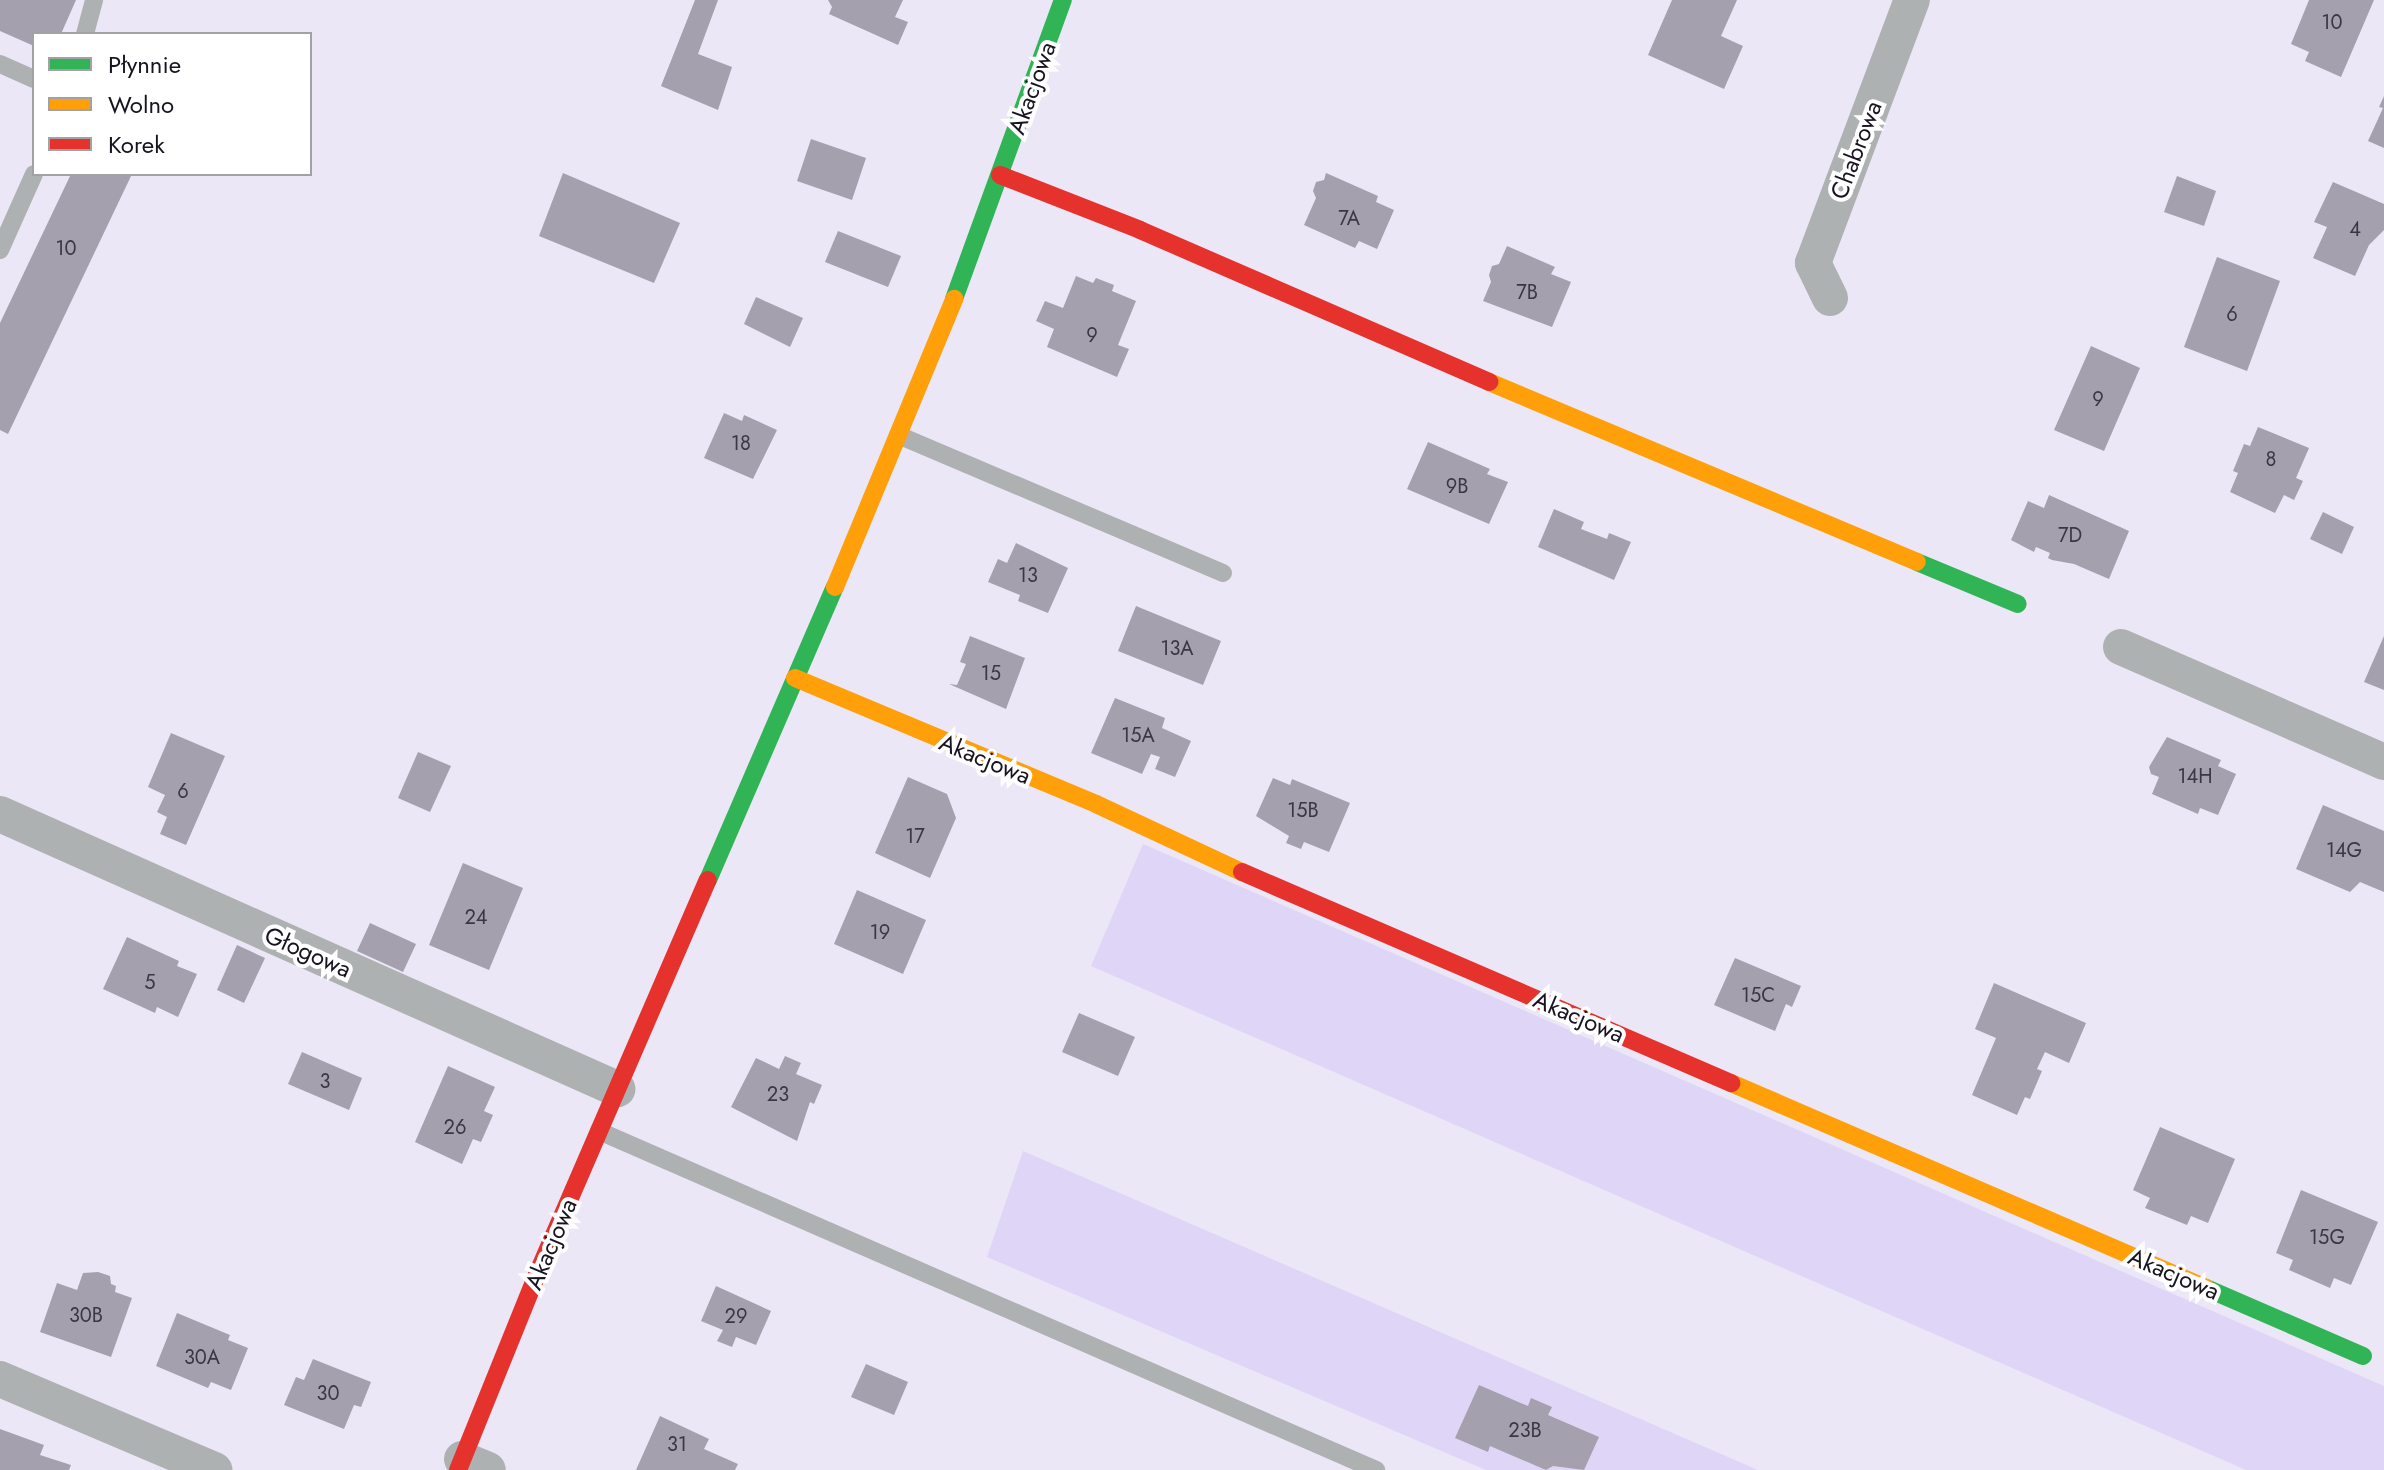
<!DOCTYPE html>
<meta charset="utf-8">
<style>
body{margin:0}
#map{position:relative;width:2384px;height:1470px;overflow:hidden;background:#ece7f7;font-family:Jost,sans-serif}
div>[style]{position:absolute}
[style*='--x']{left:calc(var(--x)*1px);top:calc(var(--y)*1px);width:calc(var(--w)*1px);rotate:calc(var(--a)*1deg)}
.green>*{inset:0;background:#dfd5f6}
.building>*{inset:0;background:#a4a0ad}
.lane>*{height:18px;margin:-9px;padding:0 9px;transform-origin:9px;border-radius:9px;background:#aeb1b2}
.street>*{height:36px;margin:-18px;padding:0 18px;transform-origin:18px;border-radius:18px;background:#aeb1b2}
.fast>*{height:18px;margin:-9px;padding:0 9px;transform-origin:9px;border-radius:9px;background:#30b455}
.slow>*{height:18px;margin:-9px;padding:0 9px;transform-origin:9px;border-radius:9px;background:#ff9f0a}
.jam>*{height:18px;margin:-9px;padding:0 9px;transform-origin:9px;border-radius:9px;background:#e5322d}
span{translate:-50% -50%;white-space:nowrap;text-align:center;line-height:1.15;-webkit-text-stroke:8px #fff;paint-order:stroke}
.number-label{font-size:20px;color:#3a3642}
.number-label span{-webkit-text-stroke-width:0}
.street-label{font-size:24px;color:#17131f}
.legend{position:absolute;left:32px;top:32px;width:280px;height:144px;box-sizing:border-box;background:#fff;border:2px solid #a2a1a5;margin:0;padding:10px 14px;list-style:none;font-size:24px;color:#17131f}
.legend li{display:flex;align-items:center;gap:16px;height:40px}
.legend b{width:40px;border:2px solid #a2a1a5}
</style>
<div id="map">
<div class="green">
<div style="clip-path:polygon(1143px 844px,2384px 1386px,2384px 1470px,2246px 1470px,1091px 966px)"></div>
<div style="clip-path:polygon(1023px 1151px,1758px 1470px,1486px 1470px,987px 1257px)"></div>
</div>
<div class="building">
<div style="clip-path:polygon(0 0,76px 0,61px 34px,34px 34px,34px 46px,0 31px)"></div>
<div style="clip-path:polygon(695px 0,718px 0,698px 54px,732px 67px,718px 110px,661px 86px)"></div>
<div style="clip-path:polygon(828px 0,903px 0,895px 17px,908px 22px,898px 45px,829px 14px,832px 7px)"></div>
<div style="clip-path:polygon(1672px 0,1737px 0,1721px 36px,1743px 46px,1724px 89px,1648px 55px)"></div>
<div style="clip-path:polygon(2309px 0,2374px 0,2341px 77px,2305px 61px,2309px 52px,2291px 44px)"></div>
<div style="clip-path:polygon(2384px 96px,2384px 148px,2368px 141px,2383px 108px,2379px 107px)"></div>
<div style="clip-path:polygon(811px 139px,866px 158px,852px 200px,797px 181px)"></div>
<div style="clip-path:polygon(563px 173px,680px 223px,654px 283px,539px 236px)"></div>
<div style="clip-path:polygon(1326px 173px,1378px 196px,1376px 202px,1394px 210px,1377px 249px,1359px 241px,1355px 248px,1304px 225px,1316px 198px,1313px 191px,1316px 182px,1324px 180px)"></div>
<div style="clip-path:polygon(71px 174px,132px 174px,8px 434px,0 430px,0 323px)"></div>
<div style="clip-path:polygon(2177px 176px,2216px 191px,2204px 226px,2164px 212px)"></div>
<div style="clip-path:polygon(2333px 182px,2384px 204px,2384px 230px,2369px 245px,2355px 276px,2313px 258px,2327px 227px,2314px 222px)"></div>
<div style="clip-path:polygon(838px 231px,901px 256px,888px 287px,825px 262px)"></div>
<div style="clip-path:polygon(1507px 246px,1555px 267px,1551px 274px,1571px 282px,1552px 327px,1483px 301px,1491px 282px,1489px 275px,1492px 266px,1499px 264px)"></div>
<div style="clip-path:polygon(2217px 257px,2280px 281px,2247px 371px,2184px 347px)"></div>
<div style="clip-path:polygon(1076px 276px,1093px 283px,1096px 278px,1114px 285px,1112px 291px,1136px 301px,1118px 345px,1129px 349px,1117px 377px,1047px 347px,1054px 329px,1036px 321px,1045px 301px,1063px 308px)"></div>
<div style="clip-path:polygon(756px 297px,803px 318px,790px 347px,744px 324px)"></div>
<div style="clip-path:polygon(2091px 346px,2140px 368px,2104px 451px,2054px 430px)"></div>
<div style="clip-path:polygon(724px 413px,742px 421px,744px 415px,777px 430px,753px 479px,704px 458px)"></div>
<div style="clip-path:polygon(2258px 427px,2309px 448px,2296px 478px,2303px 481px,2294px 500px,2284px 495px,2275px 513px,2230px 492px,2238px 473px,2233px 471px,2244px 444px,2250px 446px)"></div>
<div style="clip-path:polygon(1428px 442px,1490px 469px,1487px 474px,1508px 482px,1489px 524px,1407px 489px)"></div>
<div style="clip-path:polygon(2049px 495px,2129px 531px,2109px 579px,2074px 564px,2052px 560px,2048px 558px,2050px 553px,2036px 547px,2034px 552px,2011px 540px,2028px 501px,2044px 508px)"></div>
<div style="clip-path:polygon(1554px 509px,1584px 522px,1581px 529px,1607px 539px,1609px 533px,1631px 542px,1614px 580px,1538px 547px)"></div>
<div style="clip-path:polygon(2323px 512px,2354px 527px,2342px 554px,2310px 539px)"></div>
<div style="clip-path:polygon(1016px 543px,1068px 568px,1048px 613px,1018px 601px,1020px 595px,988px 582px,998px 559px,1007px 563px)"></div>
<div style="clip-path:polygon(1136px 606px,1221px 641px,1203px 685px,1118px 651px)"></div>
<div style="clip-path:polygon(970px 636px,1025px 658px,1006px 709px,949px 684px,957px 685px,966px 664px,960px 662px)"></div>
<div style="clip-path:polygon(2384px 636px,2384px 690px,2364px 682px)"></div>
<div style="clip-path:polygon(1115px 698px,1165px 718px,1162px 728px,1191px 741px,1175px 777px,1155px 769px,1160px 757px,1151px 754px,1142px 774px,1091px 753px)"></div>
<div style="clip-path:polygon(171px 733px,225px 756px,186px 845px,160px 834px,167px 817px,157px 812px,165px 795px,148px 787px)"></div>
<div style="clip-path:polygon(2167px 737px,2221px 760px,2218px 766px,2236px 774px,2218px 815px,2200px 808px,2198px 814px,2152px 794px,2159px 777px,2151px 774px,2149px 767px)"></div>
<div style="clip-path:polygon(418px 752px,451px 766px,430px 812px,398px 798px)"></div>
<div style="clip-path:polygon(908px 777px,947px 794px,956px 818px,930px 878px,875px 853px)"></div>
<div style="clip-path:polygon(1273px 778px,1290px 785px,1292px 779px,1350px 803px,1329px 852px,1304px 842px,1301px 849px,1286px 843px,1289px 836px,1256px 816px)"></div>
<div style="clip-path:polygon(2323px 805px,2384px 831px,2384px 892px,2360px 882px,2350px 892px,2296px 869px)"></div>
<div style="clip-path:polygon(463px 863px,523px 888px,489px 970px,429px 945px)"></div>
<div style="clip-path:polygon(857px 890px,926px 920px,903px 974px,834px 944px)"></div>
<div style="clip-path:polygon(370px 923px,416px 944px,403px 972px,357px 951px)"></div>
<div style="clip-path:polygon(127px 937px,179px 961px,177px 966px,197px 974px,178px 1017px,157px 1007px,155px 1013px,103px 989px)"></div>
<div style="clip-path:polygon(237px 945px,265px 958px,244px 1003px,217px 990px)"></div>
<div style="clip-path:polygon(1735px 958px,1801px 986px,1792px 1007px,1786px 1004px,1775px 1031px,1714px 1005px)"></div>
<div style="clip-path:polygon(1994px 983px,2086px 1023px,2069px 1063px,2045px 1052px,2037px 1069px,2042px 1071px,2030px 1099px,2025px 1097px,2017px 1115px,1972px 1095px,1996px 1038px,1975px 1029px)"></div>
<div style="clip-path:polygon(1079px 1013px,1135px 1037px,1118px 1076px,1062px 1052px)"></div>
<div style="clip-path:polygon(302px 1052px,362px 1078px,349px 1110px,288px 1084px)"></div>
<div style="clip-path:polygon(785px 1056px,801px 1063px,796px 1074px,822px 1085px,814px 1104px,810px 1102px,797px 1141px,731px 1107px,756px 1058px,779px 1069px)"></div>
<div style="clip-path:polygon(448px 1066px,495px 1087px,484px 1111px,493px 1115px,481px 1142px,473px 1139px,462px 1164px,415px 1142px)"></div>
<div style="clip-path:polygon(2160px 1127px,2235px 1159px,2208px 1223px,2191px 1216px,2187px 1225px,2145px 1208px,2150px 1198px,2133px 1190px)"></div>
<div style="clip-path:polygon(2301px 1190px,2378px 1222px,2351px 1285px,2334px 1278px,2330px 1288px,2289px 1270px,2293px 1260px,2276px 1253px)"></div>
<div style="clip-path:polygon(98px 1272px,110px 1276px,111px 1284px,116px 1286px,115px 1292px,132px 1298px,111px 1357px,40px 1332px,57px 1283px,77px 1290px,83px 1273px)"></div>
<div style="clip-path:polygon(716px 1286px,771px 1311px,756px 1345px,736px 1337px,732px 1347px,717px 1341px,723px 1330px,701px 1321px)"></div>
<div style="clip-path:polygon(177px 1313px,230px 1335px,228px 1340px,248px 1348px,231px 1390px,211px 1382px,208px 1388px,156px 1366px)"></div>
<div style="clip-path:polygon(313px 1359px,371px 1382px,361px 1407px,354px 1405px,344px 1429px,284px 1405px,296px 1377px,304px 1380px)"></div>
<div style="clip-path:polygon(866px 1364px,908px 1382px,894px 1415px,851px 1397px)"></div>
<div style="clip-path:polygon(1479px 1385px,1528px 1406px,1531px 1398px,1552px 1407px,1548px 1415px,1599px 1437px,1584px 1470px,1553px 1466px,1546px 1470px,1490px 1446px,1488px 1452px,1455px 1438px)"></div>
<div style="clip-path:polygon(660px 1416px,709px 1439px,704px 1449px,738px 1464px,735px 1470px,636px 1470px)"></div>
<div style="clip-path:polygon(0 1429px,44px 1445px,40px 1455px,71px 1465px,69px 1470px,0 1470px)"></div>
</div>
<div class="lane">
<div style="--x:85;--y:34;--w:35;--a:-75"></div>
<div style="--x:0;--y:64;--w:37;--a:24"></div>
<div style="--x:0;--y:250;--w:83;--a:-65.9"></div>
<div style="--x:898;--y:435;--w:353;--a:23"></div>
<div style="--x:599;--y:1131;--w:848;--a:23.57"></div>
</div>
<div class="street">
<div style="--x:1830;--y:298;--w:39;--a:-116"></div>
<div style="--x:1813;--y:263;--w:281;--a:-69.4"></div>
<div style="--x:2121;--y:647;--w:287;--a:23.6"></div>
<div style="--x:0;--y:814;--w:676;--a:24.02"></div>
<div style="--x:0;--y:1379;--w:233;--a:23"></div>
<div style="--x:462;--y:1459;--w:28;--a:23"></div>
</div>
<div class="fast">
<div style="--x:954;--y:299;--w:318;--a:-70"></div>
<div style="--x:1917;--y:562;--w:109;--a:22.6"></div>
<div style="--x:708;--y:880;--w:319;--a:-66.6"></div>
<div style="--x:2206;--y:1288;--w:171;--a:23.4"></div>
</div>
<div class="slow">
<div style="--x:1489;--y:382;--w:464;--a:22.8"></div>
<div style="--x:835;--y:587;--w:312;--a:-67.5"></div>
<div style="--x:795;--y:678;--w:326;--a:22.7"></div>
<div style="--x:1096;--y:804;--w:161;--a:25"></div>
<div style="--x:1731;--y:1083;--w:517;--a:23.34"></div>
</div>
<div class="jam">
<div style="--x:1000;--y:175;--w:150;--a:21.4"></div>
<div style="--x:1140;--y:230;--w:381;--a:23.5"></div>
<div style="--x:1242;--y:872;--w:533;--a:23.34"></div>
<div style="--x:458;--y:1470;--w:214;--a:-68"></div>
<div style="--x:538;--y:1272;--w:427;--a:-66.6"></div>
</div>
<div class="number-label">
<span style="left:2332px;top:22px">10</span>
<span style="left:1349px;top:218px">7A</span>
<span style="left:2355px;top:229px">4</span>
<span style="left:66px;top:248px">10</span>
<span style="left:1527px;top:292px">7B</span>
<span style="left:2232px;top:314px">6</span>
<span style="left:1092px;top:335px">9</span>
<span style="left:2098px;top:399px">9</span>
<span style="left:741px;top:443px">18</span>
<span style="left:2271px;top:459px">8</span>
<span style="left:1457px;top:486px">9B</span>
<span style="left:2070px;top:535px">7D</span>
<span style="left:1028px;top:575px">13</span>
<span style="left:1177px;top:648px">13A</span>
<span style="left:991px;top:673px">15</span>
<span style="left:1138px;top:735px">15A</span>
<span style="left:2195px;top:776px">14H</span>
<span style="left:183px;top:791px">6</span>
<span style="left:1303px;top:810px">15B</span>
<span style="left:915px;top:836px">17</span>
<span style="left:2344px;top:850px">14G</span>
<span style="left:476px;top:917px">24</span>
<span style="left:880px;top:932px">19</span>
<span style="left:150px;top:982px">5</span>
<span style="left:1758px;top:995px">15C</span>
<span style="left:325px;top:1081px">3</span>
<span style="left:778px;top:1094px">23</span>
<span style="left:455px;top:1127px">26</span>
<span style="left:2327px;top:1237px">15G</span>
<span style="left:86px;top:1315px">30B</span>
<span style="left:736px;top:1316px">29</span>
<span style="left:202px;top:1357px">30A</span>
<span style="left:328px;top:1393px">30</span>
<span style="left:1525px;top:1430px">23B</span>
<span style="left:677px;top:1444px">31</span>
</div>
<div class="street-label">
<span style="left:1032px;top:88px;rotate:-70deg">Akacjowa</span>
<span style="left:1856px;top:150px;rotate:-69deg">Chabrowa</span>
<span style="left:985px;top:759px;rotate:22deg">Akacjowa</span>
<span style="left:308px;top:952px;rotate:24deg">Głogowa</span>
<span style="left:1579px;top:1017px;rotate:23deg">Akacjowa</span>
<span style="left:551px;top:1244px;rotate:-67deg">Akacjowa</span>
<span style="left:2174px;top:1274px;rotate:23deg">Akacjowa</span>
</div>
<ul class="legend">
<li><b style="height:10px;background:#30b455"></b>Płynnie</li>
<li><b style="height:10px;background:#ff9f0a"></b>Wolno</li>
<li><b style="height:10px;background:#e5322d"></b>Korek</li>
</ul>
</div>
